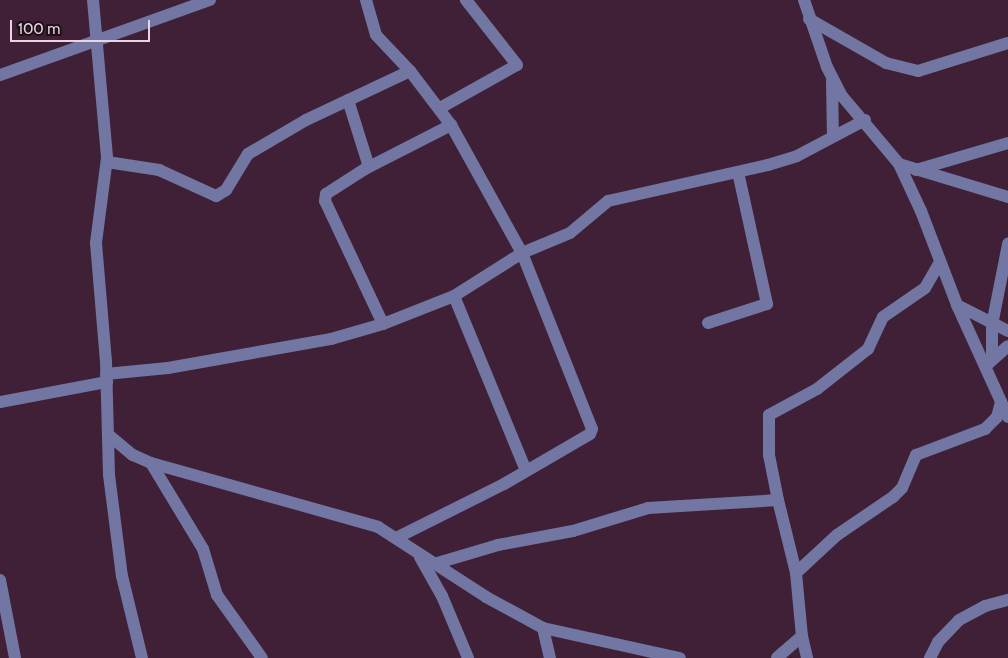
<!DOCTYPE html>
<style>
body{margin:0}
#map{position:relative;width:1008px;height:658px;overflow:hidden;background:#3f2036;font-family:Cabin,sans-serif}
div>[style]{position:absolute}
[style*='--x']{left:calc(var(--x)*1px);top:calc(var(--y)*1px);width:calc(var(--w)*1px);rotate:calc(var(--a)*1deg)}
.minor>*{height:12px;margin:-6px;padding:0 6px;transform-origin:6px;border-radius:6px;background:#7176a2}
span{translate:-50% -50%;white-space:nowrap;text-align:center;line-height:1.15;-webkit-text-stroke:4px #1e0f19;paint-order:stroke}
.scale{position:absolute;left:10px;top:20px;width:140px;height:22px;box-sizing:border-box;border:2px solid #e9d4e1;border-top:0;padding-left:6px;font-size:15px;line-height:18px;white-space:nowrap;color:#e9d4e1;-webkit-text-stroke:4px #1e0f19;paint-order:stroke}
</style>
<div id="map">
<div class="minor">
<div style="--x:93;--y:0;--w:159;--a:84.9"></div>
<div style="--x:107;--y:158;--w:86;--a:97.4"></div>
<div style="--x:96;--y:243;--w:118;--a:85.2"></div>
<div style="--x:106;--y:361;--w:114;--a:88.5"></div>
<div style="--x:109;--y:475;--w:102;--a:82.7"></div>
<div style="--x:122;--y:576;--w:84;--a:76.3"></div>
<div style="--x:366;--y:0;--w:36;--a:74"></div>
<div style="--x:376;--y:35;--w:50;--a:46.6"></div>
<div style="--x:410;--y:71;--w:68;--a:52.8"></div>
<div style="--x:451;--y:125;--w:146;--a:61"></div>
<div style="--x:522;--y:253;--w:52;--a:-22.6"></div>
<div style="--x:570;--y:233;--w:50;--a:-40.1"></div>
<div style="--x:608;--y:201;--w:164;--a:-12.7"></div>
<div style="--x:768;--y:165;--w:30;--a:-17"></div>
<div style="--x:797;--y:156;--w:77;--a:-27.9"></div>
<div style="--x:804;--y:0;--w:71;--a:71.1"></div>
<div style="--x:827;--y:67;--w:33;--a:63"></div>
<div style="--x:842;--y:96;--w:89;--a:50"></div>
<div style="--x:899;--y:164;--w:52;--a:64.9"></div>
<div style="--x:921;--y:211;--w:101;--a:69"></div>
<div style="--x:957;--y:305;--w:123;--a:65.5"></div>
<div style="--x:809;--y:19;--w:89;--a:29.7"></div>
<div style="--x:886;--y:63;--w:33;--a:14"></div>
<div style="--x:918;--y:71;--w:94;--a:-17.3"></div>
<div style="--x:0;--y:75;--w:223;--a:-19.7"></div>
<div style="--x:832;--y:81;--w:55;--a:89"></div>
<div style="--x:348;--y:100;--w:70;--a:72.6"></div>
<div style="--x:440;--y:108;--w:88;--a:-29.2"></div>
<div style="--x:517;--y:65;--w:83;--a:-128.1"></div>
<div style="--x:107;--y:162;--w:53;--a:8.7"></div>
<div style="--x:159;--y:170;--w:63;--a:24.5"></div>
<div style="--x:216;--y:196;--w:12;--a:-31"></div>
<div style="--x:226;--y:190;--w:42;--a:-58.6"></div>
<div style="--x:248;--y:154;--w:67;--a:-30.4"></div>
<div style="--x:306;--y:120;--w:115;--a:-25.2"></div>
<div style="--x:899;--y:164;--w:114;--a:16.8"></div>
<div style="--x:916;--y:170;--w:96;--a:-16.4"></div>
<div style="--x:454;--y:296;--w:189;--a:67.6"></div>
<div style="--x:957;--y:305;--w:57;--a:27"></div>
<div style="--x:708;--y:323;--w:62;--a:-17.9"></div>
<div style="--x:767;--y:304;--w:135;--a:-102.4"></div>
<div style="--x:383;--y:324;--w:136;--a:-115.2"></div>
<div style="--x:325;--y:201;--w:7;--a:-82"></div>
<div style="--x:326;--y:194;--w:46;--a:-32.7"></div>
<div style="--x:365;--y:169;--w:97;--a:-27.1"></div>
<div style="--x:992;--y:360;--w:35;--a:-90"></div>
<div style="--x:992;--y:325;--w:83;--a:-78.8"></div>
<div style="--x:989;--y:363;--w:25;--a:-42"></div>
<div style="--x:106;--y:374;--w:62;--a:-5.5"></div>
<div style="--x:168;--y:368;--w:166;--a:-10.1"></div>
<div style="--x:331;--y:339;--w:54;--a:-16.1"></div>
<div style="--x:383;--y:324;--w:76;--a:-21.5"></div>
<div style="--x:454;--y:296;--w:80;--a:-32.3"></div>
<div style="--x:522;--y:253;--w:189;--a:68.3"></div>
<div style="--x:592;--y:429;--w:5;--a:112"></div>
<div style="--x:590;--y:434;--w:99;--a:149.8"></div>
<div style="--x:504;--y:484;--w:121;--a:153.4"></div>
<div style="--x:0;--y:402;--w:109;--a:-10.6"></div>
<div style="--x:110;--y:436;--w:30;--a:40"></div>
<div style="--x:133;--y:455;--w:20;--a:24"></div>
<div style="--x:151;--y:463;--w:236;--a:15.7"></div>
<div style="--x:378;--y:527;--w:129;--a:32.9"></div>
<div style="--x:486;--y:597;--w:65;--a:28.5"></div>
<div style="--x:543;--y:628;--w:140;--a:12.4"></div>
<div style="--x:151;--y:463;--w:100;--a:58.8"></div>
<div style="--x:203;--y:549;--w:48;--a:73.1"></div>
<div style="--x:217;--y:595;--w:77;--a:54.5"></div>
<div style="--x:778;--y:500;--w:46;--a:-101.3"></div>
<div style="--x:769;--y:455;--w:40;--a:-90"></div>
<div style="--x:769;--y:415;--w:55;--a:-28.4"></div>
<div style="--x:817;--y:389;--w:65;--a:-38.1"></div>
<div style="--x:868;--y:349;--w:35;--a:-65"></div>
<div style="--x:883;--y:317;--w:51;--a:-34.6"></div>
<div style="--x:925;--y:288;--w:28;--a:-60"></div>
<div style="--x:420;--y:557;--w:45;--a:60.6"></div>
<div style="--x:442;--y:596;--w:67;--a:67.2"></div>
<div style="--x:434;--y:564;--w:67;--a:-16.5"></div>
<div style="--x:498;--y:545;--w:76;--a:-10.6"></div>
<div style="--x:573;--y:531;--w:78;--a:-17"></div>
<div style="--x:648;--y:508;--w:130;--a:-3.5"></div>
<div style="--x:778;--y:500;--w:75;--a:76.1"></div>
<div style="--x:796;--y:573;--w:63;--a:84.6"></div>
<div style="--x:802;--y:636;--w:33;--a:139"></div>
<div style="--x:796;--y:573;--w:56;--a:-42.8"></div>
<div style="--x:837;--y:535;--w:68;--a:-34.2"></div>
<div style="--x:893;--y:497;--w:13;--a:-45"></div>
<div style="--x:902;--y:488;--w:36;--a:-67"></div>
<div style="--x:916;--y:455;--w:74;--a:-20.6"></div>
<div style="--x:985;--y:429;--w:17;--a:-45"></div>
<div style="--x:997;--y:417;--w:16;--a:-75"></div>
<div style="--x:0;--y:580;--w:79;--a:79.1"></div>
<div style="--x:543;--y:628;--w:31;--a:77"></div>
<div style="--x:802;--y:636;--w:23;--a:77"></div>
<div style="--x:930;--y:658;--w:18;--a:-63"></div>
<div style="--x:938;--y:642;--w:30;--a:-46"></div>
<div style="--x:959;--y:620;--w:30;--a:-28"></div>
<div style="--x:985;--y:606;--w:24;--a:-15"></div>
</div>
<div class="scale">100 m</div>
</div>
